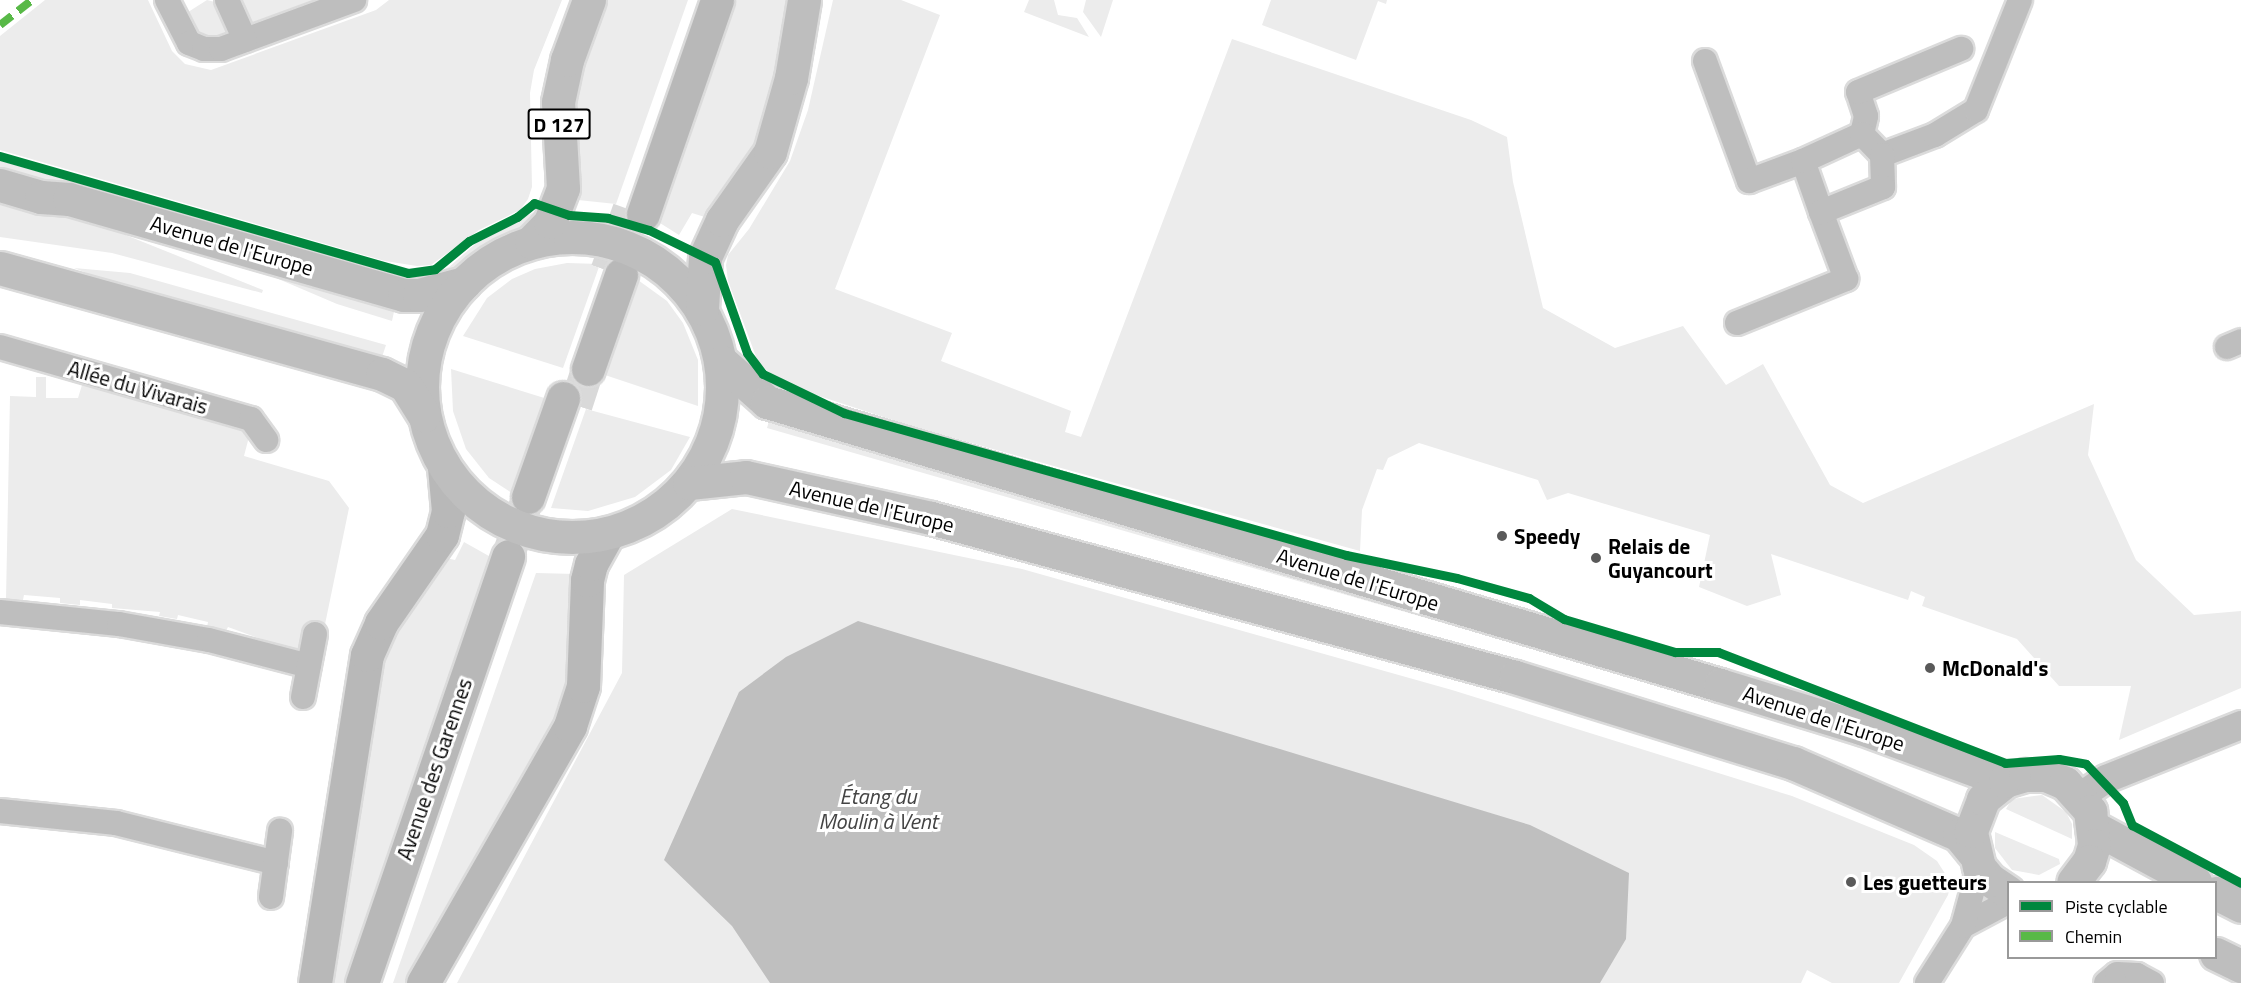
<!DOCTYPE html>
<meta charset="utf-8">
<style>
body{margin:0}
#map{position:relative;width:2241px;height:983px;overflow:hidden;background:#fff;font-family:"Titillium Web",sans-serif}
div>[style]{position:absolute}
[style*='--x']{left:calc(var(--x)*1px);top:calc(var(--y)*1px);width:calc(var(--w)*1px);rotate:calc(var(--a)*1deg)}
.green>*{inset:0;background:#ececec}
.water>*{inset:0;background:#bfbfbf}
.secondary-tunnel>*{height:33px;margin-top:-16.5px;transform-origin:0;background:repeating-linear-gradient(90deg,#d9d9d9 0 33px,transparent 0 49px)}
.roads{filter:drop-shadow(2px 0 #dbdbdb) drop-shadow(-2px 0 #dbdbdb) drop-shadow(0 2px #dbdbdb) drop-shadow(0 -2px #dbdbdb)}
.minor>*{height:24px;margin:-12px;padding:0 12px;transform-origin:12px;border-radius:12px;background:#bebebe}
.tertiary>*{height:28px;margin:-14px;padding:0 14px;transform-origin:14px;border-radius:14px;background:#bebebe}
.secondary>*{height:33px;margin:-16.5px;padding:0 16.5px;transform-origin:16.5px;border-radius:16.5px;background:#b8b8b8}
.primary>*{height:33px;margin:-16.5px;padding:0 16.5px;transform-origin:16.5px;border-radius:16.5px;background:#bebebe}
.primary>.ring{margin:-16.5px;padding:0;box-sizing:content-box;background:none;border:33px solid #bebebe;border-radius:50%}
.quiet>*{height:8px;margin-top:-4px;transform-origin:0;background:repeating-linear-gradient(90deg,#58b947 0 15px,transparent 0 23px)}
.cycleway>*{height:9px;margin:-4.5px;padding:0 4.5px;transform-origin:4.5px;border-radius:4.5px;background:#00873e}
.dots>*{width:16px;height:16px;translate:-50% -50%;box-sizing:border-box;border:3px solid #fff;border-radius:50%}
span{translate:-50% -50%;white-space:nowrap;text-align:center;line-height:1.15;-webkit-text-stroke:6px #fff;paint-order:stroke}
.shield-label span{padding:2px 4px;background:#fff;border:2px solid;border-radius:4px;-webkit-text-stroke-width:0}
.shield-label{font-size:20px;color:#000;font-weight:700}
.street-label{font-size:21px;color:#000}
.poi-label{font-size:21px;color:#000;font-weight:700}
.left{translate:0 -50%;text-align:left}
.water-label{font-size:22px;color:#444;font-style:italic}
.legend{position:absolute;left:2007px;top:881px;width:210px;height:78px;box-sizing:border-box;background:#fff;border:2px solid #999;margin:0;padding:8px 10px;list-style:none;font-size:18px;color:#000}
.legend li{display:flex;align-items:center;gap:12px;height:30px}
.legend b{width:30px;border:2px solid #999}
</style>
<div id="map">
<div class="green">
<div style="clip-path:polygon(45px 0,148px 0,172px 51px,185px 64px,211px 70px,376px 10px,389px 0,562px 0,534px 70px,530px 93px,532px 187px,528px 199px,520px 210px,479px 230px,431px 265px,417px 266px,385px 261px,0 150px,0 36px)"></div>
<div style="clip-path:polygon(207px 0,219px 3px,228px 28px,223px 38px,211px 38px,190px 27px,185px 14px)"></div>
<div style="clip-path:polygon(234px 0,326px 0,256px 25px,245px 22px)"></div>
<div style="clip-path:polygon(608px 0,688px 0,616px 204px,578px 200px,574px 84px)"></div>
<div style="clip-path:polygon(726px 0,798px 0,756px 159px,711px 219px,692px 213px,679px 235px,652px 218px)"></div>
<div style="clip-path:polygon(833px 0,901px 0,940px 15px,835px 289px,952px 333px,941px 361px,1071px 411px,1065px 432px,1081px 437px,1232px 39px,1471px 120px,1507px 137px,1513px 182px,1543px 308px,1615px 348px,1683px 326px,1726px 385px,1763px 364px,1830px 485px,1863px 503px,2094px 404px,2088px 455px,2136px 560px,2194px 615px,2241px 611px,2241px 688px,2119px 740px,2131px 686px,2059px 686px,2017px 639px,1922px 606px,1925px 597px,1911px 591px,1908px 600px,1771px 554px,1781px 595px,1747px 606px,1699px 587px,1710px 535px,1568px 493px,1547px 500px,1538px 480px,1419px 443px,1388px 458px,1383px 470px,1377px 469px,1362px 510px,1360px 551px,917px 428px,810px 393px,771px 374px,758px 362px,728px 281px,726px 265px,728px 255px,749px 229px,790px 161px,808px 110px)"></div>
<div style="clip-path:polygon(1029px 0,1054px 0,1058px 15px,1077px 18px,1089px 37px,1024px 12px)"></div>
<div style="clip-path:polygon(1086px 0,1113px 0,1101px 37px,1083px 12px)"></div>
<div style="clip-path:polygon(1271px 0,1387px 0,1386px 4px,1378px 1px,1356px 60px,1262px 25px)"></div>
<div style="clip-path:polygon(0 161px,400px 274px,406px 280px,0 172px)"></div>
<div style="clip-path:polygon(0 193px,88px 220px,263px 290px,262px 293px,112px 253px,0 237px)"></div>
<div style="clip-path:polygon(540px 209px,527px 230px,482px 251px,449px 278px,413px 281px,449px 267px,481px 239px)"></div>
<div style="clip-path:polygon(567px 263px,600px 264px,563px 368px,463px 336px,487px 298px,512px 279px,535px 269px)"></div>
<div style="clip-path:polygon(74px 268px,130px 273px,386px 345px,381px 360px,125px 288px)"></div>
<div style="clip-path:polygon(266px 269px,395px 307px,392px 321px,337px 304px,262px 272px)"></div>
<div style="clip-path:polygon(631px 275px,667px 301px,683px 323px,698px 360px,698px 406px,599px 373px)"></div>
<div style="clip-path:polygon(451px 369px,554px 401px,518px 497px,489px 478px,466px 449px,453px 411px)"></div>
<div style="clip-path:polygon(36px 377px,46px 377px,46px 398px,78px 398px,82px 385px,250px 433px,244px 456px,329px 481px,349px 508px,323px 634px,307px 632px,296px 652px,228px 627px,226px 631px,207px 627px,208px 622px,178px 615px,177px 619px,159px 616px,160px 612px,112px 608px,112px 604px,80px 600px,80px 605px,60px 603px,60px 598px,24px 595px,23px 600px,6px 599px,10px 396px,36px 397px)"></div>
<div style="clip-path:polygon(586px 409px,690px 437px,671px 470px,635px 497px,588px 511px,551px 508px)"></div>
<div style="clip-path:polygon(771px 414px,834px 441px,1665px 678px,1928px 762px,1922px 768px,1873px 745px,1859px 748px,1683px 692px,767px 428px)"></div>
<div style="clip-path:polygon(732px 509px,1022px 569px,1452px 690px,1792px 796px,1914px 845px,1937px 861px,1951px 883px,1948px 895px,1899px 983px,1832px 983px,1807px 970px,1801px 983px,457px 983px,622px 673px,624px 575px)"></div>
<div style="clip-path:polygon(464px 542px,496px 560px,354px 983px,330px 983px,378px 669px,399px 620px,446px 558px,455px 560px)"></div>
<div style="clip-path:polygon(536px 573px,576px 574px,565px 713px,412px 983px,393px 983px)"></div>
<div style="clip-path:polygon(2042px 795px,2066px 812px,2072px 824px,2072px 839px,2006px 809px,2012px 799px)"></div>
<div style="clip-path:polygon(1995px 832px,2059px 859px,2060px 864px,2039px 875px,2012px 870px,1995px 848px)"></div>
</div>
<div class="water">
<div style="clip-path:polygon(858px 621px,1530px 825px,1629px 873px,1626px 939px,1600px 983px,770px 983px,732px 926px,664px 860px,739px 692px,786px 657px)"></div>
</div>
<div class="secondary-tunnel">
<div style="--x:607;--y:270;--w:65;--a:-70.2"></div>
<div style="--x:576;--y:405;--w:38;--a:-72"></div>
<div style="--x:508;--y:556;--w:62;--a:-71.3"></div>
</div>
<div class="roads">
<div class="minor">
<div style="--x:167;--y:0;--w:48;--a:62.9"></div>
<div style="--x:189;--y:43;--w:16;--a:22"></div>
<div style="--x:204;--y:49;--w:17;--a:0"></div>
<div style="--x:221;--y:49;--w:142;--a:-20.2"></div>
<div style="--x:227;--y:0;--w:44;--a:65.8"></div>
<div style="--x:1705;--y:61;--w:128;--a:69.9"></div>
<div style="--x:1749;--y:181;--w:58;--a:-20.3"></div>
<div style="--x:1862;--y:134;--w:18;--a:-77"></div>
<div style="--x:1866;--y:116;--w:25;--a:-108"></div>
<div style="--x:1858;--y:92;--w:112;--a:-22.7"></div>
<div style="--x:1882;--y:155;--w:57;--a:-20.7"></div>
<div style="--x:1935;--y:135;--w:48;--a:-31.4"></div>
<div style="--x:1976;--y:110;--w:118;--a:-68.2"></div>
<div style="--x:1737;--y:323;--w:118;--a:-22"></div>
<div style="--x:1846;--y:279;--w:72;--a:-110.5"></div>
<div style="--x:1821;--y:212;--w:54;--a:-109.4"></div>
<div style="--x:1803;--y:161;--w:65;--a:-24.6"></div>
<div style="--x:1862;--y:134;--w:29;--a:46"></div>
<div style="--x:1882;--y:155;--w:32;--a:88"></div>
<div style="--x:1883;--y:187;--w:67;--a:158"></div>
<div style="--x:0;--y:347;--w:261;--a:16"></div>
<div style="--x:251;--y:419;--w:26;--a:54"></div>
<div style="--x:2227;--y:347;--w:15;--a:-23"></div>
<div style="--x:0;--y:612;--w:120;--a:5.8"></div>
<div style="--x:119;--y:624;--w:91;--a:10.1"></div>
<div style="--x:209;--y:640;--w:103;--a:14.6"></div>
<div style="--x:303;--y:697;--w:64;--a:-79.2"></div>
<div style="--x:0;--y:811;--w:117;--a:5.9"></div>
<div style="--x:116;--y:823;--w:165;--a:14"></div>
<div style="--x:271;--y:897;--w:67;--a:-82.2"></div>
<div style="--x:1963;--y:926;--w:51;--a:-28.1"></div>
<div style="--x:1927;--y:983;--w:67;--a:-57.7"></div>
<div style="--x:1963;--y:926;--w:61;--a:-74.8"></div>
<div style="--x:2106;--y:983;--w:14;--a:-39"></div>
<div style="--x:2117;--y:974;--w:20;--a:3"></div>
<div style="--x:2137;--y:975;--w:17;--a:28"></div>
</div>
<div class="tertiary">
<div style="--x:2081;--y:796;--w:30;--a:-34"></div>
<div style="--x:2106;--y:779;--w:145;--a:-21.8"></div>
</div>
<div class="secondary">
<div style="--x:643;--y:214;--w:226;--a:-70.9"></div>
<div style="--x:588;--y:369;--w:100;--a:-70.7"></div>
<div style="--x:528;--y:497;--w:105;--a:-70.5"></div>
<div style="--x:315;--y:983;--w:332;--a:-81"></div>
<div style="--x:367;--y:655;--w:35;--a:-66"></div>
<div style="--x:381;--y:623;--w:107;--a:-55.3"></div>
<div style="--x:442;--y:535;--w:25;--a:-76"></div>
<div style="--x:448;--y:511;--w:44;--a:-95.2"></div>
<div style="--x:362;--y:983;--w:451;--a:-71.1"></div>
<div style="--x:423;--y:983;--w:296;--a:-60.2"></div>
<div style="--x:570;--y:726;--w:42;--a:-72"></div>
<div style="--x:583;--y:686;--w:106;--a:-87.8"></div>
<div style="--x:587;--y:580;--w:16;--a:-76"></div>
<div style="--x:591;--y:564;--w:35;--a:-61"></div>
</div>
<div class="primary">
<div style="--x:0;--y:185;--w:43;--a:16.3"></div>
<div style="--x:41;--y:197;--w:28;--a:4"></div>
<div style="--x:69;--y:199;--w:348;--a:16"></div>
<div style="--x:404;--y:295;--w:15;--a:0"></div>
<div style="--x:419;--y:295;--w:47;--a:-14.9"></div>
<div class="ring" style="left:422px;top:237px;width:267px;height:267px"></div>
<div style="--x:531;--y:242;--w:28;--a:-46"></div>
<div style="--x:550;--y:222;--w:36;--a:-69"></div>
<div style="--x:563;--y:188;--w:86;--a:-93.3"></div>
<div style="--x:558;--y:102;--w:43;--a:-77.9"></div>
<div style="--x:567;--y:60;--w:64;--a:-69.9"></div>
<div style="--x:0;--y:268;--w:396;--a:15.5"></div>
<div style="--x:382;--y:374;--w:25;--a:26"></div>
<div style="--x:405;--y:385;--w:36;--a:58"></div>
<div style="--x:702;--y:309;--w:52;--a:-86.7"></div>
<div style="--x:705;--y:257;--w:41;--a:-65.3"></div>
<div style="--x:722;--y:220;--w:83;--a:-54.8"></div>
<div style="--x:770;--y:152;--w:77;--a:-74.2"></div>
<div style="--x:791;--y:78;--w:79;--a:-80.5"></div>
<div style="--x:722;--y:362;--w:60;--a:41.6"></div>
<div style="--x:767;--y:402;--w:994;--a:16.54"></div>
<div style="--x:1720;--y:685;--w:147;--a:17"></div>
<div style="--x:1861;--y:728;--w:153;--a:20.2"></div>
<div style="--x:689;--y:483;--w:57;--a:-6"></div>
<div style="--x:746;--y:477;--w:189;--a:12.5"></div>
<div style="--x:931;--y:518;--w:605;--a:15.23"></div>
<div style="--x:1515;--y:677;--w:291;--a:17.2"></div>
<div style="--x:1793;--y:763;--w:181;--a:23.4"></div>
<div style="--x:1959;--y:835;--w:22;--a:51"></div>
<div style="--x:2095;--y:828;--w:114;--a:28.4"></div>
<div style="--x:2008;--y:892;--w:22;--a:-146"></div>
<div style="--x:1990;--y:880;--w:17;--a:-130"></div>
<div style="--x:1979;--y:867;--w:37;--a:-103"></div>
<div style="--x:1971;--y:831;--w:34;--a:-69"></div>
<div style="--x:1983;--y:799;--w:28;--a:-39"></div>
<div style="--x:2005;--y:781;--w:21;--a:-17"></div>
<div style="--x:2025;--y:775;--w:21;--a:0"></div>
<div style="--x:2046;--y:775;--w:21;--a:23"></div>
<div style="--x:2065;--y:783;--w:38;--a:48"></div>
<div style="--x:2090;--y:811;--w:34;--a:83"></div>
<div style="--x:2094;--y:845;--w:17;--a:107"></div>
<div style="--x:2089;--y:861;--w:26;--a:127"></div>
<div style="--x:2216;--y:893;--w:28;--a:27"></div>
<div style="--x:2216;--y:954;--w:28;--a:26"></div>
</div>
</div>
<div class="quiet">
<div style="--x:0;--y:25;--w:41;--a:-38"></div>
</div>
<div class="cycleway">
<div style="--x:0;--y:156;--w:424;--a:16"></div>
<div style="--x:408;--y:273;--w:27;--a:-8"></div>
<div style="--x:435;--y:269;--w:44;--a:-39.5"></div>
<div style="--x:469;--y:241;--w:54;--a:-26.6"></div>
<div style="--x:517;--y:217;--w:22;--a:-39"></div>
<div style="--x:534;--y:203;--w:37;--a:19"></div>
<div style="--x:569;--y:215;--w:39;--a:4"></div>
<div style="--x:608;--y:218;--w:43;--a:16.3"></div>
<div style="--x:649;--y:230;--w:73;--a:25.9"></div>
<div style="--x:715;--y:262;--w:96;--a:70.6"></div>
<div style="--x:747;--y:353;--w:26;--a:53"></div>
<div style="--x:763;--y:374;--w:90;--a:25.7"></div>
<div style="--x:844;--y:413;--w:522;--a:15.79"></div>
<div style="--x:1346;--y:555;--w:113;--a:11.7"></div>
<div style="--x:1457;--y:578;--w:75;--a:15.5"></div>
<div style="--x:1529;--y:598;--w:41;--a:31"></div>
<div style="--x:1564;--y:619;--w:116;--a:16.6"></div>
<div style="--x:1675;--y:652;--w:43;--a:0"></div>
<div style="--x:1718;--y:652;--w:308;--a:21.1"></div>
<div style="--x:2005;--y:763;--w:54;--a:-4.2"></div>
<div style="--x:2059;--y:759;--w:27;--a:10"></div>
<div style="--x:2086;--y:764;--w:54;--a:46.5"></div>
<div style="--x:2123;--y:803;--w:24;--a:68"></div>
<div style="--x:2132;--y:825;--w:123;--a:28"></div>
</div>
<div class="dots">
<div style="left:1502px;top:536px;background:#595959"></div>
<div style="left:1596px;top:558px;background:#595959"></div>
<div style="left:1930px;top:668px;background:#595959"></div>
<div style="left:1851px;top:882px;background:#595959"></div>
</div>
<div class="shield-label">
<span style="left:559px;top:124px">D 127</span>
</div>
<div class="street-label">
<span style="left:232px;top:245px;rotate:16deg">Avenue de l'Europe</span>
<span style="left:138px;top:387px;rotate:16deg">Allée du Vivarais</span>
<span style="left:872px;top:506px;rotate:13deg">Avenue de l'Europe</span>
<span style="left:1358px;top:579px;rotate:17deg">Avenue de l'Europe</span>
<span style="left:1824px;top:718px;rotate:18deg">Avenue de l'Europe</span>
<span style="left:434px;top:769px;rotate:-71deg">Avenue des Garennes</span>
</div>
<div class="poi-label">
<span class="left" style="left:1514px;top:536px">Speedy</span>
<span class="left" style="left:1608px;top:558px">Relais de<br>Guyancourt</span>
<span class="left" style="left:1942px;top:668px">McDonald's</span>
<span class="left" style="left:1863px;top:882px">Les guetteurs</span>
</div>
<div class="water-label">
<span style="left:878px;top:809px">Étang du<br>Moulin à Vent</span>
</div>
<ul class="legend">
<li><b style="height:8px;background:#00873e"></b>Piste cyclable</li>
<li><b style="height:8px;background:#58b947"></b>Chemin</li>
</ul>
</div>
